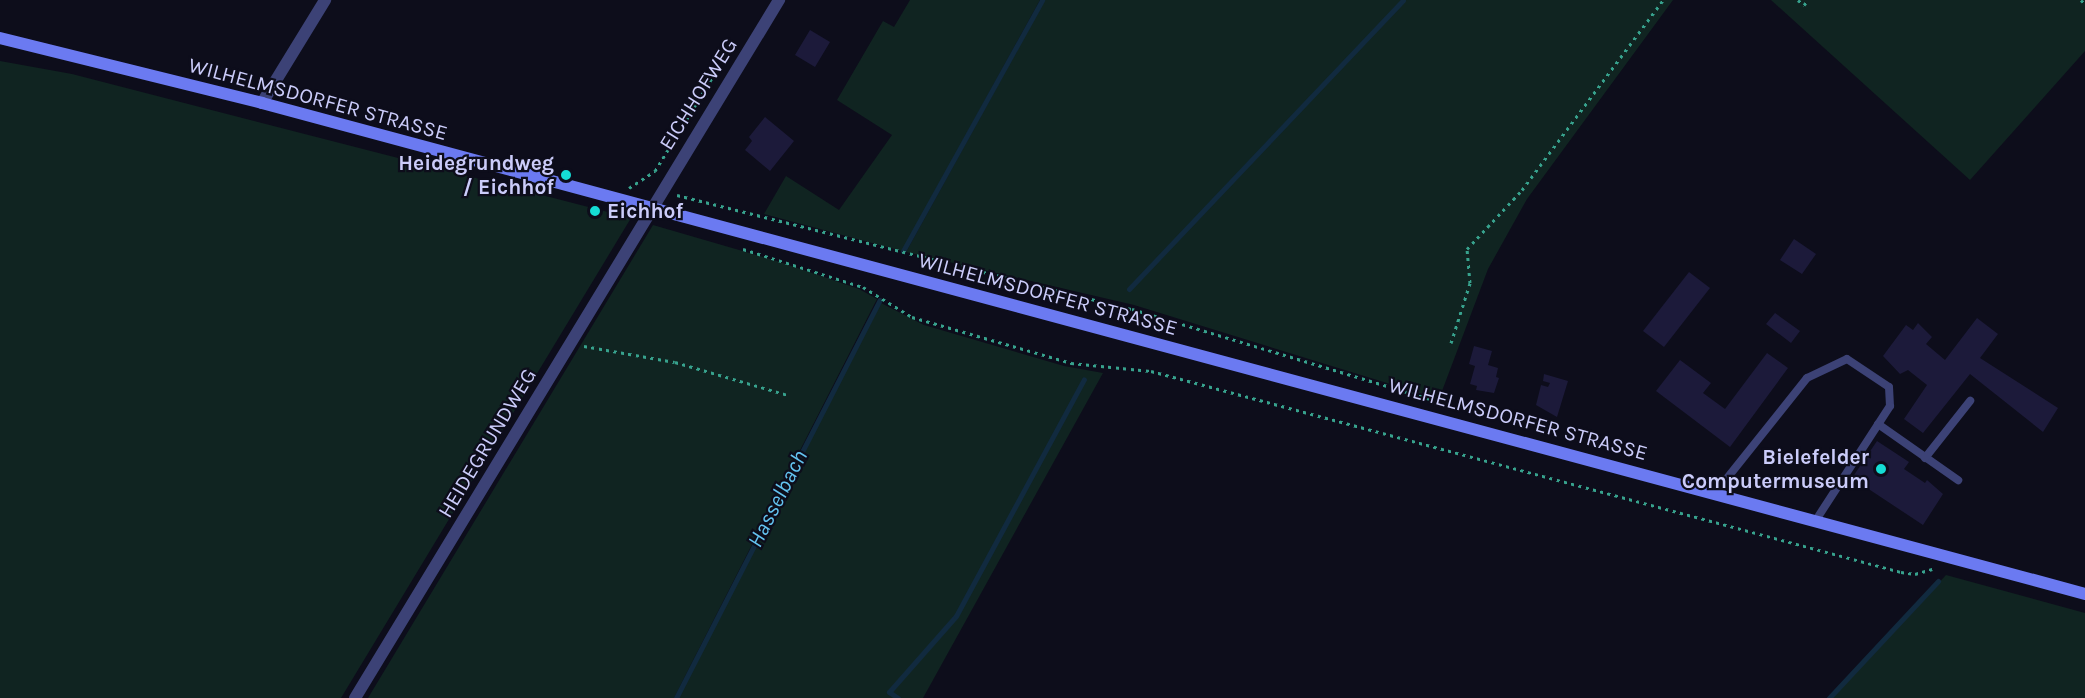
<!DOCTYPE html>
<style>
body{margin:0}
#map{position:relative;width:2085px;height:698px;overflow:hidden;background:#0d0d1b;font-family:Karla,sans-serif}
div>[style]{position:absolute}
[style*='--x']{left:calc(var(--x)*1px);top:calc(var(--y)*1px);width:calc(var(--w)*1px);rotate:calc(var(--a)*1deg)}
.green>*{inset:0;background:#102421}
.stream>*{height:5px;margin:-2.5px;padding:0 2.5px;transform-origin:2.5px;border-radius:2.5px;background:#112a3f}
.building>*{inset:0;background:#1c1a3a}
.path>*{height:3px;margin-top:-1.5px;transform-origin:0;background:repeating-linear-gradient(90deg,#37a28d 0 3px,transparent 0 7.5px)}
.lane>*{height:8px;margin:-4px;padding:0 4px;transform-origin:4px;border-radius:4px;background:#3c4276}
.street>*{height:12px;margin:-6px;padding:0 6px;transform-origin:6px;border-radius:6px;background:#3c4276}
.secondary>*{height:12px;margin:-6px;padding:0 6px;transform-origin:6px;border-radius:6px;background:#6b7af1}
.dots>*{width:16px;height:16px;translate:-50% -50%;box-sizing:border-box;border:3px solid #0d0d1b;border-radius:50%}
span{translate:-50% -50%;white-space:nowrap;text-align:center;line-height:1.15;-webkit-text-stroke:4.5px #0d0d1b;paint-order:stroke}
.street-label{font-size:21px;color:#cbccfa}
.poi-label{font-size:21px;color:#cbccfa;font-weight:700}
.right{translate:-100% -50%;text-align:right}
.left{translate:0 -50%;text-align:left}
.water-label{font-size:22px;color:#63c3f0;font-style:italic}
</style>
<div id="map">
<div class="green">
<div style="clip-path:polygon(910px 0,1040px 0,902px 251px,764px 214px,786px 176px,839px 210px,892px 135px,837px 100px,883px 21px,894px 27px)"></div>
<div style="clip-path:polygon(1045px 0,1673px 0,1527px 199px,1488px 269px,1439px 399px,1134px 305px,906px 252px)"></div>
<div style="clip-path:polygon(1771px 0,2085px 0,2085px 51px,1970px 180px)"></div>
<div style="clip-path:polygon(0 61px,72px 74px,631px 218px,341px 698px,0 698px)"></div>
<div style="clip-path:polygon(653px 225px,777px 261px,859px 289px,877px 299px,674px 698px,368px 698px)"></div>
<div style="clip-path:polygon(881px 303px,924px 325px,1064px 366px,1103px 373px,923px 698px,678px 698px)"></div>
<div style="clip-path:polygon(1946px 575px,2085px 613px,2085px 698px,1832px 698px)"></div>
</div>
<div class="stream">
<div style="--x:903;--y:251;--w:287;--a:-61"></div>
<div style="--x:1129;--y:289;--w:398;--a:-46.5"></div>
<div style="--x:676;--y:698;--w:447;--a:-62.9"></div>
<div style="--x:898;--y:698;--w:11;--a:-146"></div>
<div style="--x:889;--y:692;--w:101;--a:-48.6"></div>
<div style="--x:956;--y:616;--w:269;--a:-61.6"></div>
<div style="--x:1829;--y:698;--w:160;--a:-47"></div>
</div>
<div class="building">
<div style="clip-path:polygon(810px 30px,830px 42px,815px 67px,795px 55px)"></div>
<div style="clip-path:polygon(765px 117px,794px 141px,770px 171px,745px 150px,752px 141px,749px 137px)"></div>
<div style="clip-path:polygon(1794px 239px,1816px 254px,1802px 274px,1780px 260px)"></div>
<div style="clip-path:polygon(1689px 272px,1710px 288px,1664px 347px,1643px 331px)"></div>
<div style="clip-path:polygon(1775px 313px,1800px 331px,1791px 343px,1766px 324px)"></div>
<div style="clip-path:polygon(1977px 318px,1998px 334px,1980px 358px,2058px 408px,2043px 432px,1970px 374px,1923px 433px,1904px 419px,1927px 385px,1908px 370px,1900px 374px,1883px 356px,1906px 325px,1913px 330px,1918px 323px,1932px 337px,1926px 344px,1945px 360px)"></div>
<div style="clip-path:polygon(1474px 346px,1492px 351px,1488px 365px,1498px 368px,1496px 377px,1499px 378px,1494px 393px,1476px 390px,1477px 386px,1470px 384px,1475px 366px,1469px 364px)"></div>
<div style="clip-path:polygon(1767px 353px,1788px 368px,1730px 447px,1656px 391px,1680px 360px,1711px 383px,1703px 393px,1725px 409px)"></div>
<div style="clip-path:polygon(1544px 374px,1568px 381px,1557px 417px,1536px 405px,1541px 385px,1548px 387px,1550px 383px,1543px 381px)"></div>
<div style="clip-path:polygon(1877px 441px,1909px 462px,1904px 469px,1925px 483px,1927px 480px,1943px 494px,1923px 525px,1852px 478px)"></div>
</div>
<div class="path">
<div style="--x:1798;--y:0;--w:8;--a:40"></div>
<div style="--x:1804;--y:5;--w:6;--a:-51"></div>
<div style="--x:2081;--y:0;--w:6;--a:45"></div>
<div style="--x:629;--y:188;--w:31;--a:-33"></div>
<div style="--x:655;--y:171;--w:124;--a:-58.5"></div>
<div style="--x:677;--y:195;--w:469;--a:14.1"></div>
<div style="--x:1132;--y:309;--w:315;--a:16.8"></div>
<div style="--x:743;--y:249;--w:126;--a:17.6"></div>
<div style="--x:863;--y:287;--w:57;--a:31.5"></div>
<div style="--x:912;--y:317;--w:166;--a:16.1"></div>
<div style="--x:1071;--y:363;--w:80;--a:5.7"></div>
<div style="--x:1151;--y:371;--w:776;--a:15"></div>
<div style="--x:1901;--y:572;--w:14;--a:8"></div>
<div style="--x:1915;--y:574;--w:18;--a:-16"></div>
<div style="--x:1451;--y:343;--w:63;--a:-72.4"></div>
<div style="--x:1470;--y:283;--w:34;--a:-95"></div>
<div style="--x:1467;--y:249;--w:81;--a:-47"></div>
<div style="--x:1522;--y:190;--w:237;--a:-53.4"></div>
<div style="--x:584;--y:346;--w:92;--a:10"></div>
<div style="--x:675;--y:362;--w:118;--a:16.3"></div>
</div>
<div class="lane">
<div style="--x:1878;--y:424;--w:98;--a:35"></div>
<div style="--x:1925;--y:458;--w:73;--a:-51.7"></div>
<div style="--x:1721;--y:493;--w:11;--a:-75"></div>
<div style="--x:1724;--y:482;--w:133;--a:-51.4"></div>
<div style="--x:1807;--y:378;--w:44;--a:-25.4"></div>
<div style="--x:1847;--y:359;--w:50;--a:33.7"></div>
<div style="--x:1889;--y:387;--w:19;--a:87"></div>
<div style="--x:1890;--y:406;--w:136;--a:123"></div>
</div>
<div class="street">
<div style="--x:262;--y:103;--w:121;--a:-58.5"></div>
<div style="--x:355;--y:698;--w:817;--a:-58.72"></div>
</div>
<div class="secondary">
<div style="--x:0;--y:38;--w:270;--a:13.9"></div>
<div style="--x:262;--y:103;--w:1888;--a:15.07"></div>
</div>
<div class="dots">
<div style="left:566px;top:175px;background:#15ddd5"></div>
<div style="left:595px;top:211px;background:#15ddd5"></div>
<div style="left:1881px;top:469px;background:#15ddd5"></div>
</div>
<div class="street-label">
<span style="left:698px;top:94px;rotate:-58deg">EICHHOFWEG</span>
<span style="left:318px;top:99px;rotate:15deg">WILHELMSDORFER STRASSE</span>
<span style="left:1048px;top:294px;rotate:15deg">WILHELMSDORFER STRASSE</span>
<span style="left:1518px;top:419px;rotate:15deg">WILHELMSDORFER STRASSE</span>
<span style="left:487px;top:443px;rotate:-59deg">HEIDEGRUNDWEG</span>
</div>
<div class="poi-label">
<span class="right" style="left:554px;top:175px">Heidegrundweg<br>/ Eichhof</span>
<span class="left" style="left:607px;top:211px">Eichhof</span>
<span class="right" style="left:1869px;top:469px">Bielefelder<br>Computermuseum</span>
</div>
<div class="water-label">
<span style="left:778px;top:499px;rotate:-63deg">Hasselbach</span>
</div>
</div>
